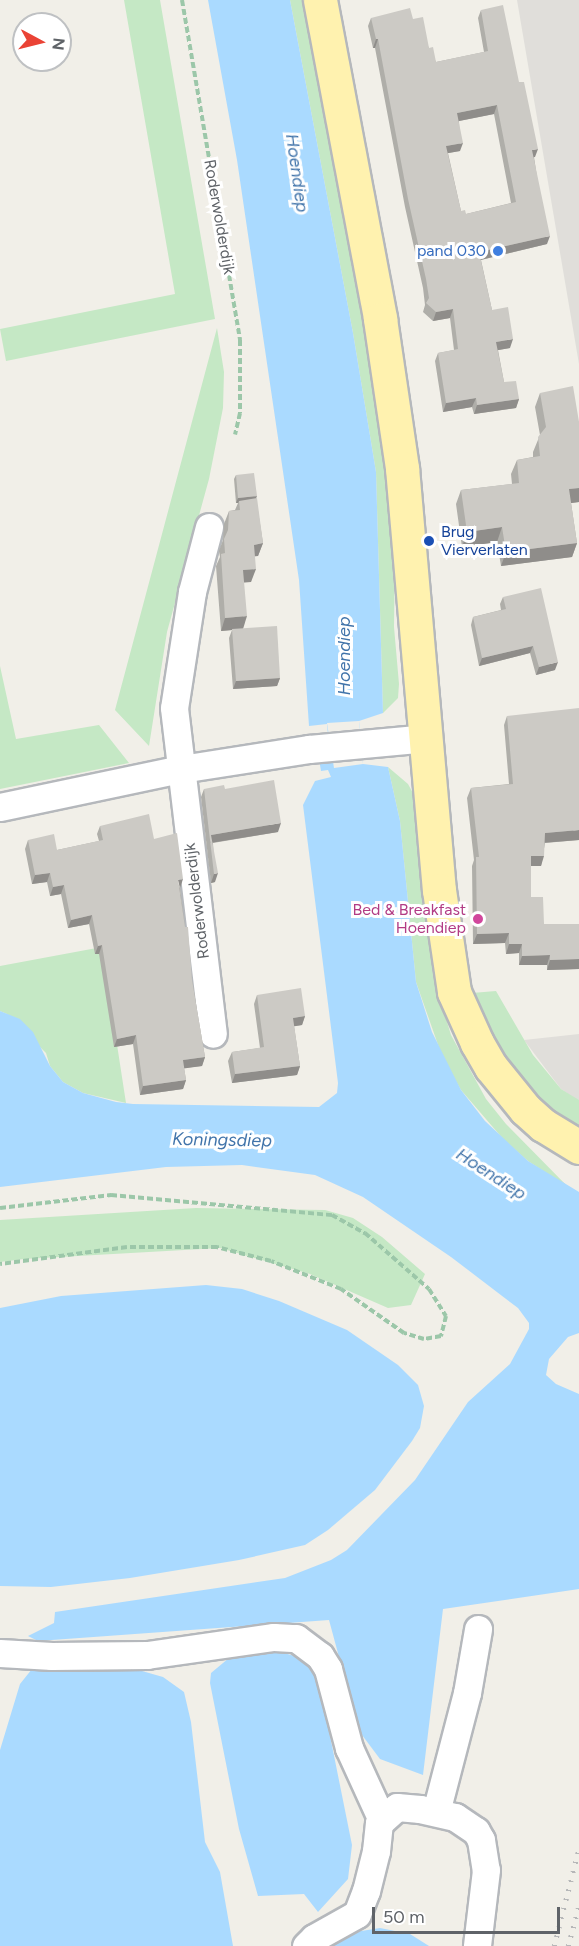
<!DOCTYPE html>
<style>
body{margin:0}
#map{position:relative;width:579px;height:1946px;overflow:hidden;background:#f1efe8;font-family:Figtree,sans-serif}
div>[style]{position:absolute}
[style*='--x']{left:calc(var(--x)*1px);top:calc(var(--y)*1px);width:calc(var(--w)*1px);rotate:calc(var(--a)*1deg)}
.industrial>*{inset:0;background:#e0deda}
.green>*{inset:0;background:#c5e8c5}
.water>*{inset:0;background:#aadaff}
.pier>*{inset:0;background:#f1efe8}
.path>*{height:4px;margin-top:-2px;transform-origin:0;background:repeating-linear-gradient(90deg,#9cc7a9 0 6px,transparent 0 9px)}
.roads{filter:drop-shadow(2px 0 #b5b8bc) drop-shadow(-2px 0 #b5b8bc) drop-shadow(0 2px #b5b8bc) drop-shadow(0 -2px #b5b8bc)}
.minor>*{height:27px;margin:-13.5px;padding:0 13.5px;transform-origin:13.5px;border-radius:13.5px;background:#fff}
.major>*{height:33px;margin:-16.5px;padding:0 16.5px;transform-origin:16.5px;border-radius:16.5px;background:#fff2af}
.rail>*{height:4.5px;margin-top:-2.25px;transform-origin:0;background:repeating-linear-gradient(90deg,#b6b7b8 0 1.5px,transparent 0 9.5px)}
.wall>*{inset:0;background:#afaea9}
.shaded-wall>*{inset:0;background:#8f8d8a}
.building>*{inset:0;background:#cccac5}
.dots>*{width:16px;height:16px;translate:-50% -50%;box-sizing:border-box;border:3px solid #fff;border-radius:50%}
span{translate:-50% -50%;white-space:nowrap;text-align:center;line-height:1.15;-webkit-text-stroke:6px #fff;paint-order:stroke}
.street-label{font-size:16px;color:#5f6368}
.shop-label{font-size:16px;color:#366cbe}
.right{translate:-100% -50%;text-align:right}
.transit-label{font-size:16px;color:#164399}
.left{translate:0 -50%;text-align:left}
.hotel-label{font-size:16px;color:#b23c85}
.water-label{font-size:18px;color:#4174aa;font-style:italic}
.north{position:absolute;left:12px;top:12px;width:60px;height:60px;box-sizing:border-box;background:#fff;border:2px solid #bfc1c3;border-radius:50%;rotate:97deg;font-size:16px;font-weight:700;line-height:24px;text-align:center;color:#5f6368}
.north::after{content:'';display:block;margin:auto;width:21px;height:27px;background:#ea4335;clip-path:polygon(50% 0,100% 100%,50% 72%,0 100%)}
.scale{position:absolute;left:372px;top:1907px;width:188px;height:27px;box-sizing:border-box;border:3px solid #5f6368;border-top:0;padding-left:8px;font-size:18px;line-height:21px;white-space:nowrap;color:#5f6368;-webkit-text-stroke:4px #fff;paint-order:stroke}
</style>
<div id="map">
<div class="industrial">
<div style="clip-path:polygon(517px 0,579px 0,579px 364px)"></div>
<div style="clip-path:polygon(579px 1034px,579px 1101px,561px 1089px,524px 1040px)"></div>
</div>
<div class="green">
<div style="clip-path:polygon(124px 0,160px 0,215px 319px,6px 361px,0 329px,175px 294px)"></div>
<div style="clip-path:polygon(290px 0,306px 0,370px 327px,395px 554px,394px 627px,399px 684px,398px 698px,383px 713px,376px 472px,353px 333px)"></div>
<div style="clip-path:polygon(217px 328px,224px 372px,223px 408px,209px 479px,167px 632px,149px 746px,115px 710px)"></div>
<div style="clip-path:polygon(0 666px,16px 739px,99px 725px,129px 763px,0 789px)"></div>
<div style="clip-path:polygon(388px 767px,408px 784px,414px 795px,440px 999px,451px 1035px,486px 1099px,506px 1124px,569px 1188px,528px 1161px,504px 1140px,461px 1090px,443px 1059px,416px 982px,400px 821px)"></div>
<div style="clip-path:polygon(102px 947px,126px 1103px,83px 1093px,63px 1082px,50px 1066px,46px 1053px,7px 1014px,0 1011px,0 966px)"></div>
<div style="clip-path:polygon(496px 991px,533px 1055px,561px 1089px,579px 1100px,579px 1138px,570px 1136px,501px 1060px,472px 993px)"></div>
<div style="clip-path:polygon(196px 1208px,325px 1210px,353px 1218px,382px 1237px,425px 1274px,411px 1305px,388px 1308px,310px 1274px,220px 1248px,24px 1259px,0 1262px,0 1220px)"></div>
</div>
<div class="water">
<div style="clip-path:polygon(208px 0,290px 0,353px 333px,376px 472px,383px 713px,359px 721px,363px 764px,388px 767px,400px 821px,416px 982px,432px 1032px,461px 1090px,485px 1121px,528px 1161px,579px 1192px,579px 1333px,568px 1337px,549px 1359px,546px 1375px,556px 1384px,579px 1394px,579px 1589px,443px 1609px,423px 1775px,380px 1759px,359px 1731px,329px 1620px,38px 1641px,28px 1636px,54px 1623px,55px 1612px,285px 1578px,331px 1560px,347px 1550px,415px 1480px,468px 1402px,510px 1364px,529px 1329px,529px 1323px,518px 1308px,451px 1257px,363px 1197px,315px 1175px,242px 1165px,166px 1167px,0 1187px,0 1011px,20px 1019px,33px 1032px,50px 1066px,63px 1082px,83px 1093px,116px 1102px,133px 1104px,319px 1107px,337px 1093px,338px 1083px,303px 805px,315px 781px,331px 777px,328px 770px,321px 771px,319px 759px,330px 758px,327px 724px,309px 726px,299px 580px,237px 160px)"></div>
<div style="clip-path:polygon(206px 1285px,242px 1289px,279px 1301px,347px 1330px,398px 1365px,418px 1385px,424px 1406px,420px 1428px,412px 1441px,375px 1490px,328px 1530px,305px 1545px,239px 1560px,130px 1578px,51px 1587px,0 1586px,0 1308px,61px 1296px)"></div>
<div style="clip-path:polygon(273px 1650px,302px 1658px,319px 1681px,352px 1845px,348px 1879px,318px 1912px,304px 1894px,258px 1896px,239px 1829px,210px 1683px,211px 1673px,229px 1658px,241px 1653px)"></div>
<div style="clip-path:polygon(41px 1666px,50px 1671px,142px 1671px,163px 1677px,184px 1692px,191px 1722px,205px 1842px,220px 1872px,233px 1946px,0 1946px,0 1750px,20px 1684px,32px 1669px)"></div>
<div style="clip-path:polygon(380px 1928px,410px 1934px,429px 1946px,326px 1946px,349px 1933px)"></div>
</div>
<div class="pier">
<div style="clip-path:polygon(359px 721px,363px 764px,334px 768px,327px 723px)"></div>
</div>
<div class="path">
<div style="--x:182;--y:0;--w:345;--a:80.3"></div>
<div style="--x:240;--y:340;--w:73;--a:90"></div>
<div style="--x:240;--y:413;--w:22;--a:103"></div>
<div style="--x:0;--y:1208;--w:112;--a:-6.7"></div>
<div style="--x:111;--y:1195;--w:222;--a:5.2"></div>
<div style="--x:332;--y:1215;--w:38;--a:29"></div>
<div style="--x:365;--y:1233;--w:85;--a:41.2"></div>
<div style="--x:429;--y:1289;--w:32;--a:58"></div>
<div style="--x:446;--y:1316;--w:21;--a:104"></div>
<div style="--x:441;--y:1336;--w:17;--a:170"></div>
<div style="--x:424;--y:1339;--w:21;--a:-163"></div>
<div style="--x:404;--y:1333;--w:77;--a:-145.1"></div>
<div style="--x:341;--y:1289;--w:75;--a:-158.2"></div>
<div style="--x:271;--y:1261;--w:56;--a:-165.5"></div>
<div style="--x:217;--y:1247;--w:90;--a:180"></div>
<div style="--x:127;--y:1247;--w:128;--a:172.4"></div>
</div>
<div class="roads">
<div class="minor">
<div style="--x:209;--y:527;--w:67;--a:104.7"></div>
<div style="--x:192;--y:592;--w:117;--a:98.8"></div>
<div style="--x:174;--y:708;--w:328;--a:83.2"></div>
<div style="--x:0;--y:807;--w:185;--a:-11.9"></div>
<div style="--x:181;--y:769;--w:130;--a:-8.9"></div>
<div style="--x:309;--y:749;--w:119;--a:-5.3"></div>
<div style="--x:0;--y:1653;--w:52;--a:3.3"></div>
<div style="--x:52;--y:1656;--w:95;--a:-0.6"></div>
<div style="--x:147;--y:1655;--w:128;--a:-8.1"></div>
<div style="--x:274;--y:1637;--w:22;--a:3"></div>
<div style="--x:296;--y:1638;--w:30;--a:37"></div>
<div style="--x:320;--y:1656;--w:15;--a:58"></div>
<div style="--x:328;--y:1669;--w:82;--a:75.1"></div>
<div style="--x:349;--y:1748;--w:79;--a:65.4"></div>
<div style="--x:436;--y:1812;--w:123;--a:-75.4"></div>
<div style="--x:467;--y:1693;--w:65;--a:-80.2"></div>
<div style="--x:306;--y:1946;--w:11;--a:-45"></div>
<div style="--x:314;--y:1938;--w:49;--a:-29.2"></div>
<div style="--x:357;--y:1914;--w:25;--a:-69"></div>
<div style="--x:366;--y:1891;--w:41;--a:-76"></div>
<div style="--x:376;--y:1851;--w:28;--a:-84"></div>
<div style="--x:379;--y:1823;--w:24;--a:-42"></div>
<div style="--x:397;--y:1807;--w:23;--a:5"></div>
<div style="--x:420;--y:1809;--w:36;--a:13"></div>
<div style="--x:455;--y:1817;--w:25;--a:34"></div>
<div style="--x:476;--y:1831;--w:10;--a:61"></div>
<div style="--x:481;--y:1840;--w:30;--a:81"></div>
<div style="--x:486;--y:1870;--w:77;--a:96.8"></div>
</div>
<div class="major">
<div style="--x:320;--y:0;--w:325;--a:79.3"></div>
<div style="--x:380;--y:319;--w:151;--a:81.6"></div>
<div style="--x:402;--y:468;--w:424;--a:85"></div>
<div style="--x:439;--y:890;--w:103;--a:81.6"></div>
<div style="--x:454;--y:992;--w:56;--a:65.7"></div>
<div style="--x:477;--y:1043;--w:28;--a:60"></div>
<div style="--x:491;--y:1067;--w:54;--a:51"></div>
<div style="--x:525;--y:1109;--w:24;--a:42"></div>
<div style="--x:543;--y:1125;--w:42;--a:31.4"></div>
</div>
</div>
<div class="rail">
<div style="--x:554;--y:1946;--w:101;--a:-75.7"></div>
<div style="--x:568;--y:1946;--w:42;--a:-75"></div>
</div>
<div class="wall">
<div style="clip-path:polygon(evenodd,481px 10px,535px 157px,534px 157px,547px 244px,481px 260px,492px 310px,510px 348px,498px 350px,504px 382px,519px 399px,516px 408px,474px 414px,472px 407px,443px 412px,435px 361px,438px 353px,454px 350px,450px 318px,433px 321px,423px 312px,425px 305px,423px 288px,405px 207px,375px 48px,373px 48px,368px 26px,371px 18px,413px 19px,429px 48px,436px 62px,484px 52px,478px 18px,481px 10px,494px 114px,511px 203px,466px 214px,461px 211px,448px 153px,460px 151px,459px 121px,494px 114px)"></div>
<div style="clip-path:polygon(540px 393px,579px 422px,579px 502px,571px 503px,577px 543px,572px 557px,501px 566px,497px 542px,462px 547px,456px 504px,461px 490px,512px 484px,511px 474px,517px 460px,533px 457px,533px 452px,540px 435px,535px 407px)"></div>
<div style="clip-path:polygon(236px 475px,256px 498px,263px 543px,258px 556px,255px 556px,251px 582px,244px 582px,243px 629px,280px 678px,277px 686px,233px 689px,229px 638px,232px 630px,221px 631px,216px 566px,220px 557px,219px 551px,223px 540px,224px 524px,229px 511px,235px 510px,238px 503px,236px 503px,234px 479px)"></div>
<div style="clip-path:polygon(503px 597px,555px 670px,536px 675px,530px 653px,479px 666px,471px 625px,473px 617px,501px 610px,500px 604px)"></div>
<div style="clip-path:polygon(507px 716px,579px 840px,545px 843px,541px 866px,531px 866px,531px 897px,544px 924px,579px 924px,579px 969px,547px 970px,547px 965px,519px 965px,519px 953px,506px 954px,505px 943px,473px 944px,472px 866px,474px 860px,467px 798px,471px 788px,509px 784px,504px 725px)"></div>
<div style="clip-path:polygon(204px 789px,225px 789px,278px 832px,213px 843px,215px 882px,211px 883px,201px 797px)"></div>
<div style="clip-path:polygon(100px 826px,154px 839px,180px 888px,192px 980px,205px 1057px,202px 1066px,184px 1068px,186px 1080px,183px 1089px,140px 1095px,133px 1044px,114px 1047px,99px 954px,95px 954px,89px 924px,68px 928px,61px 894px,50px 896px,47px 882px,32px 884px,25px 849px,28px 840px,57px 850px,99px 841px,97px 834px)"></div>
<div style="clip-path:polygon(257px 995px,305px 1016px,302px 1025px,294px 1026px,300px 1066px,297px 1075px,232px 1083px,228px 1061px,232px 1052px,260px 1048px,254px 1004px)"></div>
</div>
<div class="shaded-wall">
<div style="clip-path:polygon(376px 39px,378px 39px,375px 48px,373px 48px)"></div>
<div style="clip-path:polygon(497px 105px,494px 114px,454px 122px,457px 113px)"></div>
<div style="clip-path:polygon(463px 143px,460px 151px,443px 154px,446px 146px)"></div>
<div style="clip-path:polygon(538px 149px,535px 157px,529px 158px,532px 150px)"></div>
<div style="clip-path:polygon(550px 236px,547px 244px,476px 261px,479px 252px)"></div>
<div style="clip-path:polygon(453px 309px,450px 318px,433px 321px,436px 312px)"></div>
<div style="clip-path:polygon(513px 339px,510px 348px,493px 351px,496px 342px)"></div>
<div style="clip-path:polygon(476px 398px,472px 407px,443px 412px,446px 403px)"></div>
<div style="clip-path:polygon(519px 399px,516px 408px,474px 414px,477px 405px)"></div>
<div style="clip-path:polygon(579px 488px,579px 502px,564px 504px,569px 489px)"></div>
<div style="clip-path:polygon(257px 496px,255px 501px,239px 501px,238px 503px,236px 503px,238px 498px)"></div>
<div style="clip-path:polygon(502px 527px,497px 542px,462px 547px,467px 532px)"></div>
<div style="clip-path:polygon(263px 543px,258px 556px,249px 557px,254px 545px)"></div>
<div style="clip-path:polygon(577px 543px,572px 557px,501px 566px,506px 552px)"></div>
<div style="clip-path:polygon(256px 569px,251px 582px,239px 583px,243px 570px)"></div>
<div style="clip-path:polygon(247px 616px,243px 629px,221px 631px,225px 618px)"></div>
<div style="clip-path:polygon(533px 646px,530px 653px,479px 666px,482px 658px)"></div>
<div style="clip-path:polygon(558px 662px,555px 670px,536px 675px,539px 667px)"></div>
<div style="clip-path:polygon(280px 678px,277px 686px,233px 689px,236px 681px)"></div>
<div style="clip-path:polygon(281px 823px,278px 832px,210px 843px,211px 835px)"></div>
<div style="clip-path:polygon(579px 830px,579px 840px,541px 843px,545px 833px)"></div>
<div style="clip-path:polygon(531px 856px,544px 856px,541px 866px,528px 866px)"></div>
<div style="clip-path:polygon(50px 873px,47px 882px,32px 884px,35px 875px)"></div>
<div style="clip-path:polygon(218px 873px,215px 882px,211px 883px,214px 874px)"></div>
<div style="clip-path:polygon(183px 879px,180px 888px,178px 880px)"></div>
<div style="clip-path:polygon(64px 885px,61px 894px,50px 896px,53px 887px)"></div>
<div style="clip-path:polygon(92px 915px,89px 924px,68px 928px,71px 920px)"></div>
<div style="clip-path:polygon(509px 933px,505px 943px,473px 944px,477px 934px)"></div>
<div style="clip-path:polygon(509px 944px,522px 944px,519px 953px,506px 954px)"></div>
<div style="clip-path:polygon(102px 945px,99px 954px,95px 954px,98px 946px)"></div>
<div style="clip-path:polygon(550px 955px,547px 965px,519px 965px,522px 956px)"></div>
<div style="clip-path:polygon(579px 959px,579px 969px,547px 970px,550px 960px)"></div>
<div style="clip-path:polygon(305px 1016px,302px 1025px,290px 1027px,293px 1018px)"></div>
<div style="clip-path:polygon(136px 1035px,133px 1044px,114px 1047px,117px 1039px)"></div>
<div style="clip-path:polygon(205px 1057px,202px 1066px,180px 1069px,183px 1060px)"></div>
<div style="clip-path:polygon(300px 1066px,297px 1075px,232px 1083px,235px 1074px)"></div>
<div style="clip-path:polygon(186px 1080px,183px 1089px,140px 1095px,143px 1086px)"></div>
</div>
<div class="building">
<div style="clip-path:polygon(evenodd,503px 5px,519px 82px,524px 82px,538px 149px,532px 150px,550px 236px,479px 252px,492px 310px,508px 307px,513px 339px,496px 342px,504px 382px,516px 381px,519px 399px,477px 405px,476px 398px,446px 403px,438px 353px,458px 349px,453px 309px,436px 312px,426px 303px,429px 298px,426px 279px,408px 199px,378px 39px,376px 39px,371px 18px,410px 8px,413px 19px,423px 17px,429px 48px,433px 47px,436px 62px,488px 51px,481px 10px,503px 5px,497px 105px,516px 202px,466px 214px,465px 210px,461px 211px,446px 146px,463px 143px,457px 113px,497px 105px)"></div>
<div style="clip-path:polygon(573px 386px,579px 422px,579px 488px,569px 489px,577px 543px,506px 552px,502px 527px,467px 532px,461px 490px,519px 483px,517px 460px,540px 456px,538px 437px,546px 427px,540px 393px)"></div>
<div style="clip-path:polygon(254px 473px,257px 496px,238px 498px,236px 475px)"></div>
<div style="clip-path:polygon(257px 498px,263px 543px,254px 545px,256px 569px,243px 570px,247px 616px,225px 618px,221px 554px,225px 553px,224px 539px,228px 530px,229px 511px,240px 510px,239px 501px)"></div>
<div style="clip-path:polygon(541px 588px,558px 662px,539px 667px,533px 646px,482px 658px,473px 617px,506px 609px,503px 597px)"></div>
<div style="clip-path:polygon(277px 626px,280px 678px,236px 681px,232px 629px)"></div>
<div style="clip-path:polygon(579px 708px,579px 830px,545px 833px,544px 856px,531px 856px,531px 897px,543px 897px,544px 924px,579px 924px,579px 959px,550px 960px,550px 955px,522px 956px,522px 944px,509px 944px,509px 933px,477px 934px,476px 857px,479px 857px,471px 788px,513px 784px,507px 716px)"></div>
<div style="clip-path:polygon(274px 780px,281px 823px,211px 835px,218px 873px,214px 874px,204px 789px,224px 785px,225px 789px)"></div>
<div style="clip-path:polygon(149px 814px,154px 839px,177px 833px,183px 879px,178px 880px,185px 927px,188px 927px,192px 980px,205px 1057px,183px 1060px,186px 1080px,143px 1086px,136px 1035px,117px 1039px,102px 945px,98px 946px,92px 915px,71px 920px,64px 885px,53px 887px,50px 873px,35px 875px,28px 840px,54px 834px,57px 850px,103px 840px,100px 826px)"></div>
<div style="clip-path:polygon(301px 988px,305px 1016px,293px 1018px,300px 1066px,235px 1074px,232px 1052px,264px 1047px,257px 995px)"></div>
</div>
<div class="dots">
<div style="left:498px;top:251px;background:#3f7fe0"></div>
<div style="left:429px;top:541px;background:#1a4fb4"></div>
<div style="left:478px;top:919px;background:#d1479c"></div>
</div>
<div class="street-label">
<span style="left:219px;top:217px;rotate:80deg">Roderwolderdijk</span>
<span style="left:197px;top:901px;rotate:-97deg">Roderwolderdijk</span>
</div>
<div class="shop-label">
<span class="right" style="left:486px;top:251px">pand 030</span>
</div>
<div class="transit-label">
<span class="left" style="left:441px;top:541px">Brug<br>Vierverlaten</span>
</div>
<div class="hotel-label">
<span class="right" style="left:466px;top:919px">Bed &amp; Breakfast<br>Hoendiep</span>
</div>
<div class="water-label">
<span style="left:297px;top:173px;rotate:82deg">Hoendiep</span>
<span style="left:344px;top:656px;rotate:-90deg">Hoendiep</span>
<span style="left:222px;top:1140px;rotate:1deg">Koningsdiep</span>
<span style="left:491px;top:1174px;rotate:33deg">Hoendiep</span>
</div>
<div class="north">N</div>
<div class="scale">50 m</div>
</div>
